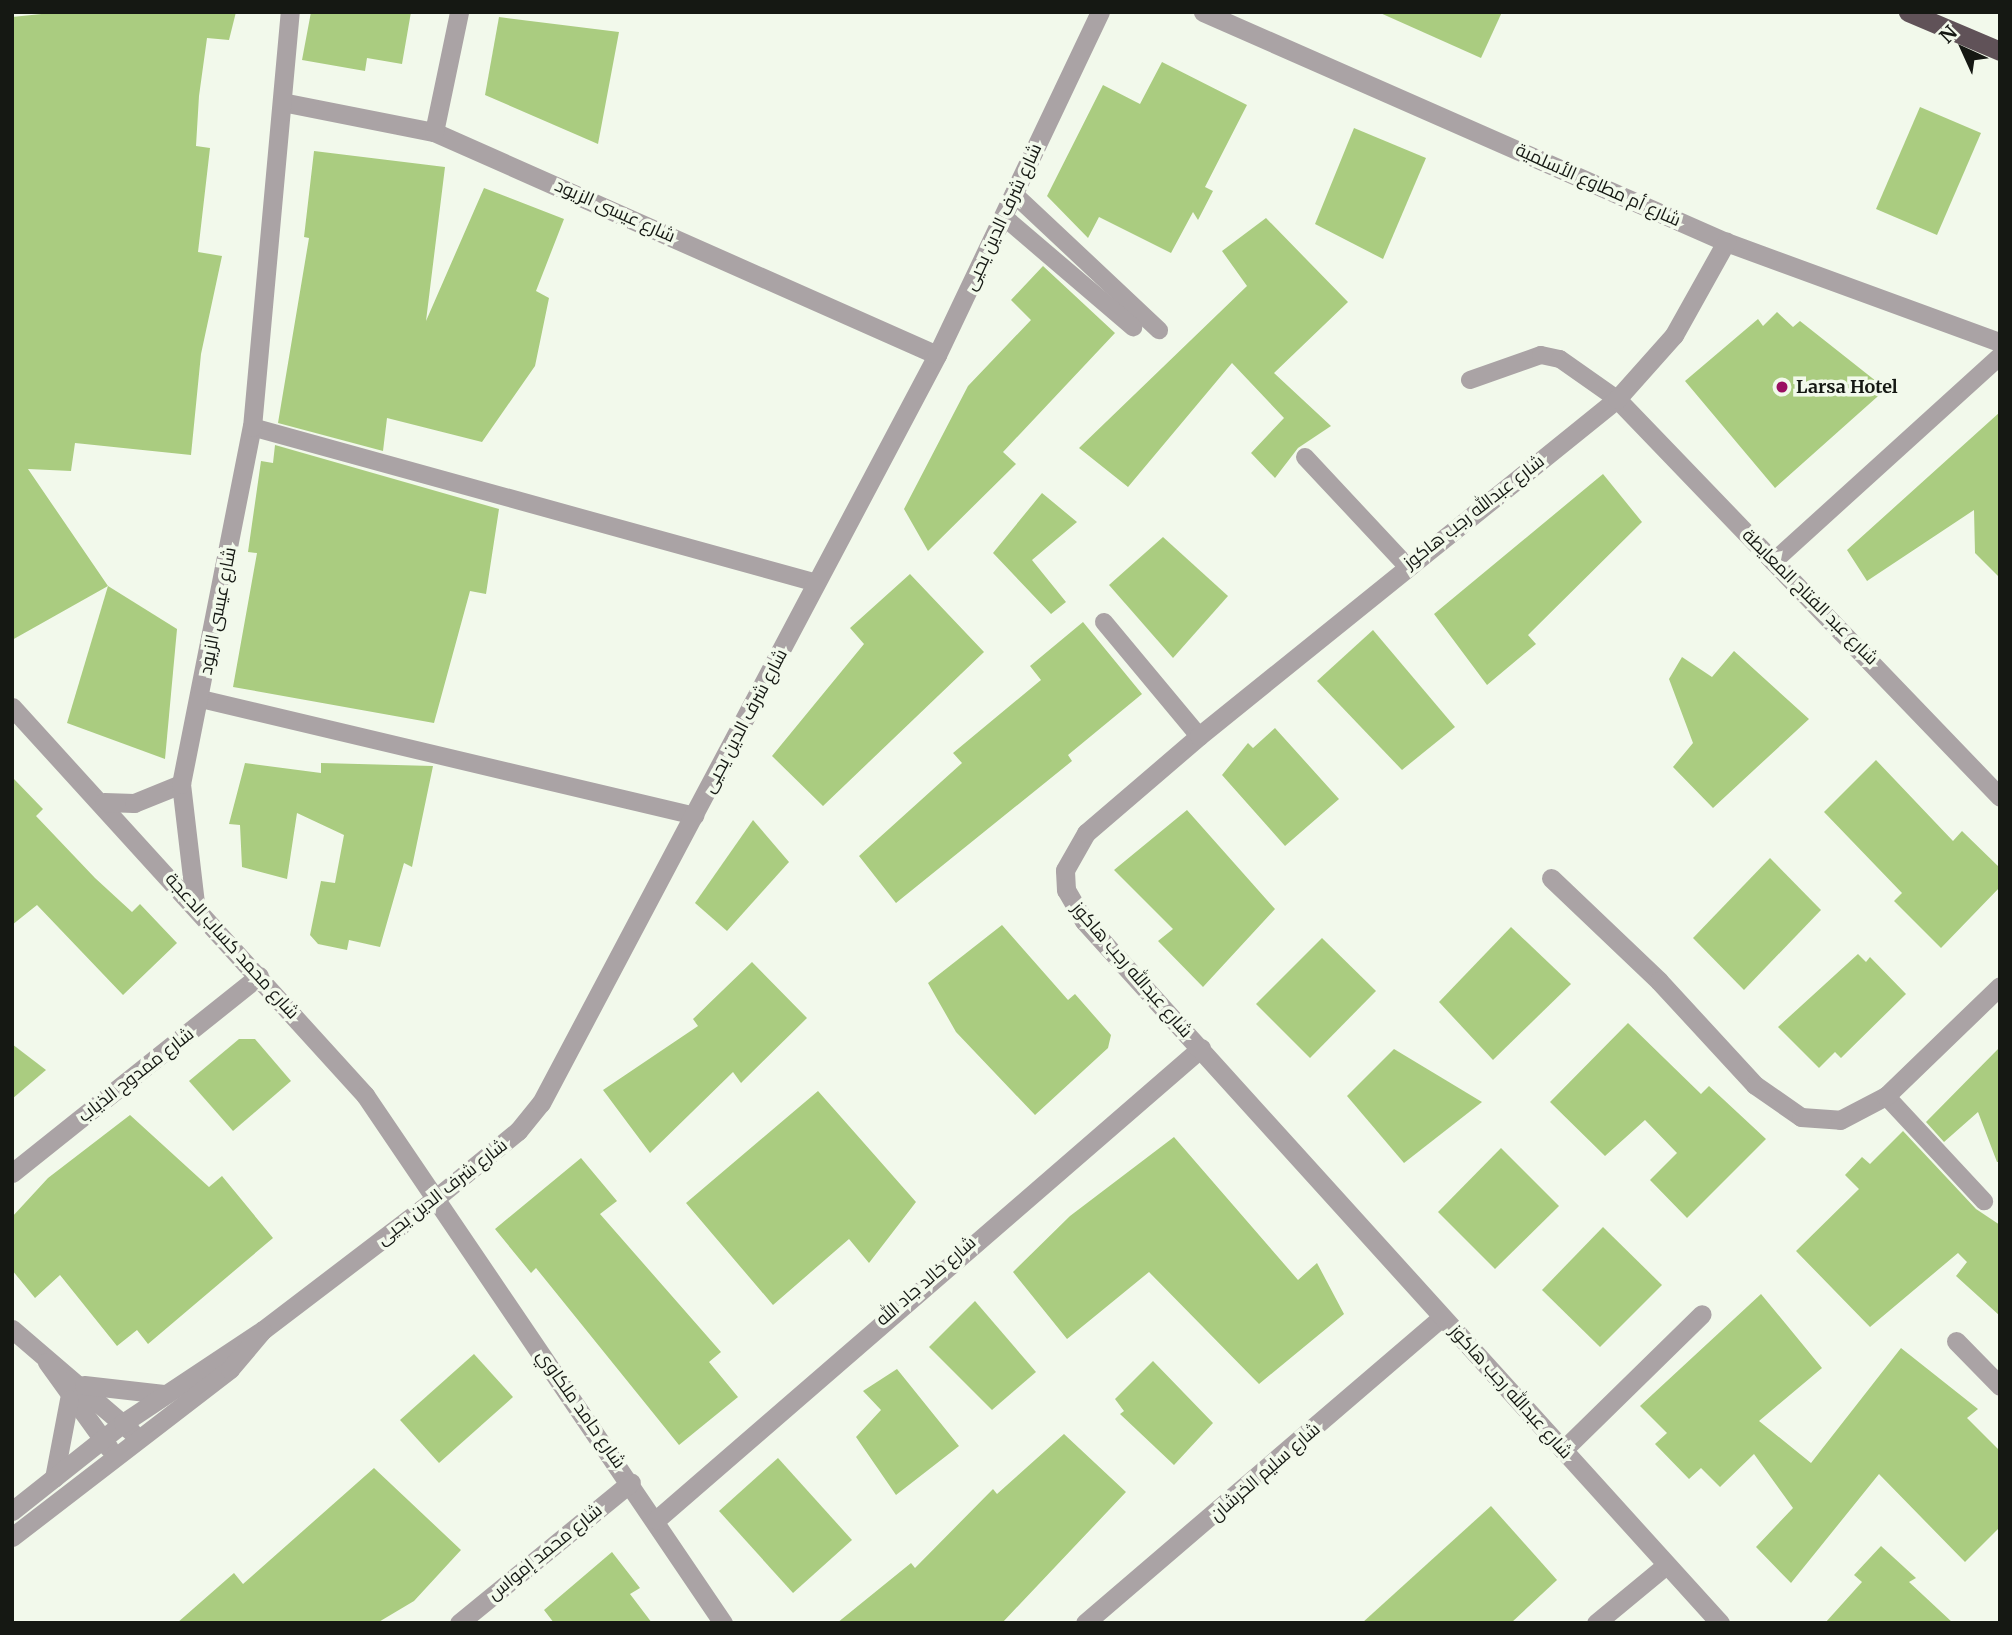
<!DOCTYPE html>
<meta charset="utf-8">
<style>
body{margin:0}
#map{position:relative;width:2012px;height:1635px;overflow:hidden;background:#f2f9eb;font-family:Merriweather,Cairo,serif}
div>[style]{position:absolute}
[style*='--x']{left:calc(var(--x)*1px);top:calc(var(--y)*1px);width:calc(var(--w)*1px);rotate:calc(var(--a)*1deg)}
.building>*{inset:0;background:#aacc80}
.service>*{height:18px;margin:-9px;padding:0 9px;transform-origin:9px;border-radius:9px;background:#aaa3a5}
.minor>*{height:19px;margin:-9.5px;padding:0 9.5px;transform-origin:9.5px;border-radius:9.5px;background:#aaa3a5}
.trunk>*{height:19px;margin:-9.5px;padding:0 9.5px;transform-origin:9.5px;border-radius:9.5px;background:#605258}
.dots>*{width:19px;height:19px;translate:-50% -50%;box-sizing:border-box;border:4px solid #f2f9eb;border-radius:50%}
span{translate:-50% -50%;white-space:nowrap;text-align:center;line-height:1.15;-webkit-text-stroke:7px #f2f9eb;paint-order:stroke}
.street-label{font-size:18px;color:#151813}
.poi-label{font-size:18px;color:#151813;font-weight:700}
.left{translate:0 -50%;text-align:left}
.frame{position:absolute;inset:0;border:14px solid #151813;pointer-events:none}
.north{position:absolute;left:1928px;top:14px;width:70px;height:70px;-webkit-text-stroke:5px #f2f9eb;paint-order:stroke;rotate:315deg;font-size:19px;font-weight:700;line-height:28px;text-align:center;color:#151813}
.north::after{content:'';display:block;margin:auto;width:24px;height:32px;background:#151813;clip-path:polygon(50% 0,100% 100%,50% 72%,0 100%)}
</style>
<div id="map">
<div class="building">
<div style="clip-path:polygon(61px 12px,236px 12px,229px 40px,207px 38px,199px 96px,196px 146px,210px 148px,198px 252px,222px 256px,201px 354px,191px 455px,75px 443px,71px 471px,28px 469px,108px 586px,12px 640px,12px 17px)"></div>
<div style="clip-path:polygon(311px 12px,411px 12px,402px 64px,367px 58px,365px 71px,302px 60px)"></div>
<div style="clip-path:polygon(1378px 12px,1502px 12px,1481px 58px)"></div>
<div style="clip-path:polygon(499px 17px,619px 32px,598px 144px,485px 95px)"></div>
<div style="clip-path:polygon(1162px 62px,1247px 105px,1205px 187px,1213px 191px,1198px 220px,1193px 212px,1171px 253px,1099px 217px,1088px 238px,1047px 196px,1103px 85px,1140px 104px)"></div>
<div style="clip-path:polygon(1920px 107px,1981px 133px,1937px 235px,1876px 209px)"></div>
<div style="clip-path:polygon(1354px 128px,1426px 158px,1383px 259px,1315px 224px)"></div>
<div style="clip-path:polygon(314px 151px,445px 167px,426px 321px,484px 188px,564px 219px,536px 291px,549px 298px,535px 366px,482px 442px,387px 418px,383px 451px,278px 423px,309px 238px,304px 237px)"></div>
<div style="clip-path:polygon(1266px 218px,1348px 302px,1274px 373px,1331px 426px,1298px 448px,1275px 478px,1251px 453px,1284px 418px,1232px 363px,1128px 487px,1079px 448px,1247px 286px,1222px 251px)"></div>
<div style="clip-path:polygon(1043px 266px,1115px 333px,1003px 452px,1016px 464px,928px 551px,904px 509px,968px 386px,1031px 320px,1011px 300px)"></div>
<div style="clip-path:polygon(1777px 312px,1793px 327px,1800px 321px,1886px 389px,1775px 488px,1685px 381px,1758px 319px,1763px 326px)"></div>
<div style="clip-path:polygon(2000px 412px,2000px 578px,1975px 553px,1974px 510px,1867px 581px,1847px 550px)"></div>
<div style="clip-path:polygon(275px 445px,499px 509px,486px 594px,470px 591px,434px 723px,233px 687px,257px 553px,248px 552px,261px 461px,273px 463px)"></div>
<div style="clip-path:polygon(1603px 474px,1642px 522px,1528px 635px,1536px 644px,1487px 685px,1434px 614px)"></div>
<div style="clip-path:polygon(1042px 493px,1077px 522px,1032px 560px,1066px 602px,1051px 614px,993px 553px)"></div>
<div style="clip-path:polygon(1163px 537px,1228px 596px,1173px 658px,1109px 585px)"></div>
<div style="clip-path:polygon(910px 574px,984px 652px,823px 806px,772px 756px,864px 644px,850px 628px)"></div>
<div style="clip-path:polygon(108px 586px,177px 629px,165px 759px,67px 723px)"></div>
<div style="clip-path:polygon(1083px 622px,1142px 694px,1068px 755px,1072px 761px,896px 903px,859px 856px,962px 763px,953px 753px,1041px 680px,1030px 666px)"></div>
<div style="clip-path:polygon(1373px 630px,1455px 727px,1402px 770px,1317px 681px)"></div>
<div style="clip-path:polygon(1734px 651px,1809px 719px,1713px 808px,1673px 767px,1693px 743px,1669px 679px,1682px 657px,1712px 677px)"></div>
<div style="clip-path:polygon(1275px 728px,1339px 799px,1285px 846px,1222px 775px,1248px 743px,1253px 748px)"></div>
<div style="clip-path:polygon(1876px 760px,1953px 841px,1962px 831px,2000px 868px,2000px 887px,1941px 948px,1894px 901px,1902px 893px,1824px 812px)"></div>
<div style="clip-path:polygon(245px 763px,321px 773px,321px 763px,433px 766px,412px 867px,404px 863px,380px 947px,349px 940px,347px 950px,318px 944px,310px 935px,321px 881px,335px 883px,344px 835px,297px 813px,287px 879px,242px 867px,240px 825px,229px 824px)"></div>
<div style="clip-path:polygon(12px 777px,43px 809px,36px 816px,95px 878px,132px 912px,140px 904px,177px 943px,123px 995px,37px 905px,12px 925px)"></div>
<div style="clip-path:polygon(1187px 810px,1275px 909px,1203px 987px,1158px 941px,1173px 929px,1114px 870px)"></div>
<div style="clip-path:polygon(753px 820px,789px 862px,727px 931px,695px 903px)"></div>
<div style="clip-path:polygon(1770px 858px,1821px 910px,1744px 990px,1693px 938px)"></div>
<div style="clip-path:polygon(1002px 925px,1068px 1000px,1075px 994px,1111px 1035px,1108px 1048px,1035px 1115px,956px 1032px,928px 983px)"></div>
<div style="clip-path:polygon(1511px 927px,1571px 984px,1493px 1060px,1439px 1002px)"></div>
<div style="clip-path:polygon(1322px 938px,1376px 991px,1310px 1058px,1256px 1004px)"></div>
<div style="clip-path:polygon(1858px 954px,1866px 962px,1870px 957px,1906px 994px,1841px 1058px,1835px 1052px,1819px 1068px,1778px 1027px)"></div>
<div style="clip-path:polygon(752px 962px,807px 1018px,741px 1083px,733px 1072px,650px 1153px,603px 1090px,698px 1026px,693px 1019px)"></div>
<div style="clip-path:polygon(1628px 1023px,1701px 1094px,1709px 1086px,1766px 1139px,1687px 1218px,1650px 1180px,1677px 1153px,1645px 1120px,1605px 1156px,1550px 1102px)"></div>
<div style="clip-path:polygon(239px 1039px,255px 1039px,291px 1081px,233px 1131px,189px 1081px)"></div>
<div style="clip-path:polygon(12px 1044px,46px 1070px,12px 1099px)"></div>
<div style="clip-path:polygon(2000px 1047px,2000px 1162px,1997px 1162px,1978px 1112px,1944px 1142px,1926px 1122px)"></div>
<div style="clip-path:polygon(1394px 1049px,1482px 1102px,1404px 1163px,1347px 1096px)"></div>
<div style="clip-path:polygon(818px 1091px,916px 1202px,869px 1263px,849px 1239px,773px 1305px,686px 1203px)"></div>
<div style="clip-path:polygon(130px 1115px,209px 1187px,222px 1176px,273px 1238px,148px 1344px,137px 1330px,117px 1346px,60px 1275px,35px 1298px,12px 1270px,12px 1217px,48px 1178px)"></div>
<div style="clip-path:polygon(1903px 1131px,1976px 1209px,2000px 1225px,2000px 1316px,1956px 1276px,1967px 1262px,1958px 1253px,1870px 1327px,1796px 1251px,1859px 1189px,1845px 1175px,1862px 1157px,1870px 1164px)"></div>
<div style="clip-path:polygon(1174px 1137px,1298px 1280px,1317px 1263px,1344px 1314px,1259px 1384px,1149px 1272px,1067px 1339px,1013px 1272px,1070px 1216px)"></div>
<div style="clip-path:polygon(1501px 1148px,1559px 1206px,1495px 1269px,1438px 1212px)"></div>
<div style="clip-path:polygon(581px 1158px,617px 1201px,600px 1214px,721px 1352px,709px 1362px,738px 1397px,679px 1445px,536px 1268px,531px 1273px,495px 1229px)"></div>
<div style="clip-path:polygon(1603px 1227px,1662px 1285px,1600px 1347px,1542px 1290px)"></div>
<div style="clip-path:polygon(1761px 1294px,1822px 1368px,1759px 1421px,1811px 1463px,1901px 1348px,1978px 1409px,1967px 1418px,2000px 1451px,2000px 1527px,1965px 1562px,1879px 1474px,1791px 1583px,1756px 1547px,1793px 1508px,1754px 1454px,1720px 1487px,1701px 1468px,1689px 1479px,1655px 1444px,1667px 1433px,1640px 1406px)"></div>
<div style="clip-path:polygon(975px 1301px,1036px 1372px,992px 1410px,929px 1347px)"></div>
<div style="clip-path:polygon(474px 1354px,513px 1397px,439px 1463px,400px 1420px)"></div>
<div style="clip-path:polygon(1153px 1361px,1213px 1423px,1174px 1465px,1120px 1414px,1124px 1411px,1115px 1399px)"></div>
<div style="clip-path:polygon(897px 1369px,959px 1446px,896px 1495px,856px 1437px,881px 1410px,863px 1391px)"></div>
<div style="clip-path:polygon(1064px 1434px,1126px 1492px,1002px 1623px,837px 1623px,911px 1563px,915px 1568px,993px 1489px,997px 1494px)"></div>
<div style="clip-path:polygon(778px 1458px,852px 1540px,793px 1593px,719px 1511px)"></div>
<div style="clip-path:polygon(374px 1468px,461px 1550px,414px 1601px,377px 1623px,177px 1623px,234px 1573px,243px 1584px)"></div>
<div style="clip-path:polygon(1491px 1506px,1557px 1580px,1511px 1623px,1362px 1623px)"></div>
<div style="clip-path:polygon(1881px 1546px,1916px 1578px,1909px 1582px,1953px 1623px,1825px 1623px,1862px 1582px,1854px 1575px)"></div>
<div style="clip-path:polygon(612px 1552px,640px 1588px,630px 1594px,652px 1623px,554px 1623px,544px 1610px)"></div>
</div>
<div class="service">
<div style="--x:1014;--y:194;--w:199;--a:43.2"></div>
<div style="--x:1004;--y:217;--w:170;--a:40.5"></div>
<div style="--x:1470;--y:380;--w:75;--a:-19.4"></div>
<div style="--x:1541;--y:355;--w:19;--a:12"></div>
<div style="--x:1560;--y:359;--w:70;--a:35.1"></div>
<div style="--x:252;--y:427;--w:586;--a:15.44"></div>
<div style="--x:1305;--y:457;--w:148;--a:46.9"></div>
<div style="--x:1773;--y:562;--w:307;--a:-42.2"></div>
<div style="--x:1104;--y:622;--w:148;--a:50.2"></div>
<div style="--x:201;--y:699;--w:508;--a:13.32"></div>
<div style="--x:1886;--y:1096;--w:144;--a:47"></div>
</div>
<div class="minor">
<div style="--x:1203;--y:12;--w:571;--a:23.74"></div>
<div style="--x:1726;--y:242;--w:292;--a:20.1"></div>
<div style="--x:282;--y:102;--w:155;--a:11.2"></div>
<div style="--x:434;--y:132;--w:550;--a:23.91"></div>
<div style="--x:434;--y:132;--w:123;--a:-78.2"></div>
<div style="--x:1617;--y:399;--w:552;--a:46.1"></div>
<div style="--x:12;--y:707;--w:525;--a:47.7"></div>
<div style="--x:365;--y:1095;--w:638;--a:55.86"></div>
<div style="--x:104;--y:802;--w:30;--a:2"></div>
<div style="--x:134;--y:803;--w:51;--a:-22"></div>
<div style="--x:1551;--y:878;--w:149;--a:43.6"></div>
<div style="--x:1659;--y:981;--w:142;--a:47.3"></div>
<div style="--x:1755;--y:1085;--w:56;--a:34.8"></div>
<div style="--x:1801;--y:1117;--w:39;--a:4"></div>
<div style="--x:1840;--y:1120;--w:52;--a:-27.6"></div>
<div style="--x:1886;--y:1096;--w:158;--a:-44"></div>
<div style="--x:195;--y:903;--w:120;--a:-96.7"></div>
<div style="--x:181;--y:784;--w:364;--a:-78.8"></div>
<div style="--x:252;--y:427;--w:417;--a:-84.8"></div>
<div style="--x:12;--y:1173;--w:316;--a:-38.6"></div>
<div style="--x:12;--y:1329;--w:157;--a:40.6"></div>
<div style="--x:1956;--y:1341;--w:63;--a:45.6"></div>
<div style="--x:47;--y:1362;--w:106;--a:54.2"></div>
<div style="--x:84;--y:1385;--w:80;--a:6.5"></div>
<div style="--x:1563;--y:1450;--w:194;--a:-44.4"></div>
<div style="--x:54;--y:1478;--w:80;--a:-79.2"></div>
<div style="--x:12;--y:1511;--w:142;--a:-38.4"></div>
<div style="--x:123;--y:1423;--w:168;--a:-33.6"></div>
<div style="--x:263;--y:1330;--w:218;--a:-37.3"></div>
<div style="--x:436;--y:1198;--w:106;--a:-39.3"></div>
<div style="--x:518;--y:1131;--w:36;--a:-51"></div>
<div style="--x:541;--y:1103;--w:846;--a:-62.1"></div>
<div style="--x:937;--y:355;--w:380;--a:-64.6"></div>
<div style="--x:656;--y:1520;--w:721;--a:-40.89"></div>
<div style="--x:12;--y:1537;--w:275;--a:-37.6"></div>
<div style="--x:230;--y:1369;--w:50;--a:-49.9"></div>
<div style="--x:459;--y:1623;--w:222;--a:-39.3"></div>
<div style="--x:1085;--y:1623;--w:470;--a:-40.6"></div>
<div style="--x:1596;--y:1623;--w:91;--a:-39.6"></div>
<div style="--x:1720;--y:1623;--w:947;--a:-132.18"></div>
<div style="--x:1084;--y:921;--w:36;--a:-120"></div>
<div style="--x:1066;--y:890;--w:20;--a:-93"></div>
<div style="--x:1065;--y:870;--w:43;--a:-60.4"></div>
<div style="--x:1086;--y:833;--w:149;--a:-40.6"></div>
<div style="--x:1199;--y:736;--w:537;--a:-38.88"></div>
<div style="--x:1617;--y:399;--w:86;--a:-48.3"></div>
<div style="--x:1674;--y:335;--w:107;--a:-60.8"></div>
</div>
<div class="trunk">
<div style="--x:1908;--y:12;--w:100;--a:23"></div>
</div>
<div class="dots">
<div style="left:1782px;top:387px;background:#9a0f61"></div>
</div>
<div class="street-label">
<span style="left:1598px;top:185px;rotate:24deg">شارع أم مطاوع الأسلمية</span>
<span style="left:615px;top:211px;rotate:24deg">شارع عيسى الزيود</span>
<span style="left:1003px;top:217px;rotate:-65deg">شارع شرف الدين يحيى</span>
<span style="left:1474px;top:512px;rotate:-38deg">شارع عبدالله رجب هاكوز</span>
<span style="left:1810px;top:597px;rotate:45deg">شارع عبد الفتاح المعايطة</span>
<span style="left:218px;top:611px;rotate:-79deg">شارع عيسى الزيود</span>
<span style="left:745px;top:721px;rotate:-62deg">شارع شرف الدين يحيى</span>
<span style="left:232px;top:946px;rotate:48deg">شارع محمد كساب الدعجة</span>
<span style="left:1132px;top:970px;rotate:49deg">شارع عبدالله رجب هاكوز</span>
<span style="left:136px;top:1075px;rotate:-38deg">شارع ممدوح الذياب</span>
<span style="left:442px;top:1192px;rotate:-38deg">شارع شرف الدين يحيى</span>
<span style="left:926px;top:1281px;rotate:-41deg">شارع خالد جاد الله</span>
<span style="left:1511px;top:1392px;rotate:48deg">شارع عبدالله رجب هاكوز</span>
<span style="left:581px;top:1409px;rotate:55deg">شارع حامد ملكاوي</span>
<span style="left:1265px;top:1472px;rotate:-41deg">شارع سليم الخرشان</span>
<span style="left:545px;top:1552px;rotate:-39deg">شارع محمد إمواس</span>
</div>
<div class="poi-label">
<span class="left" style="left:1796px;top:387px">Larsa Hotel</span>
</div>
<div class="frame"></div>
<div class="north">N</div>
</div>
